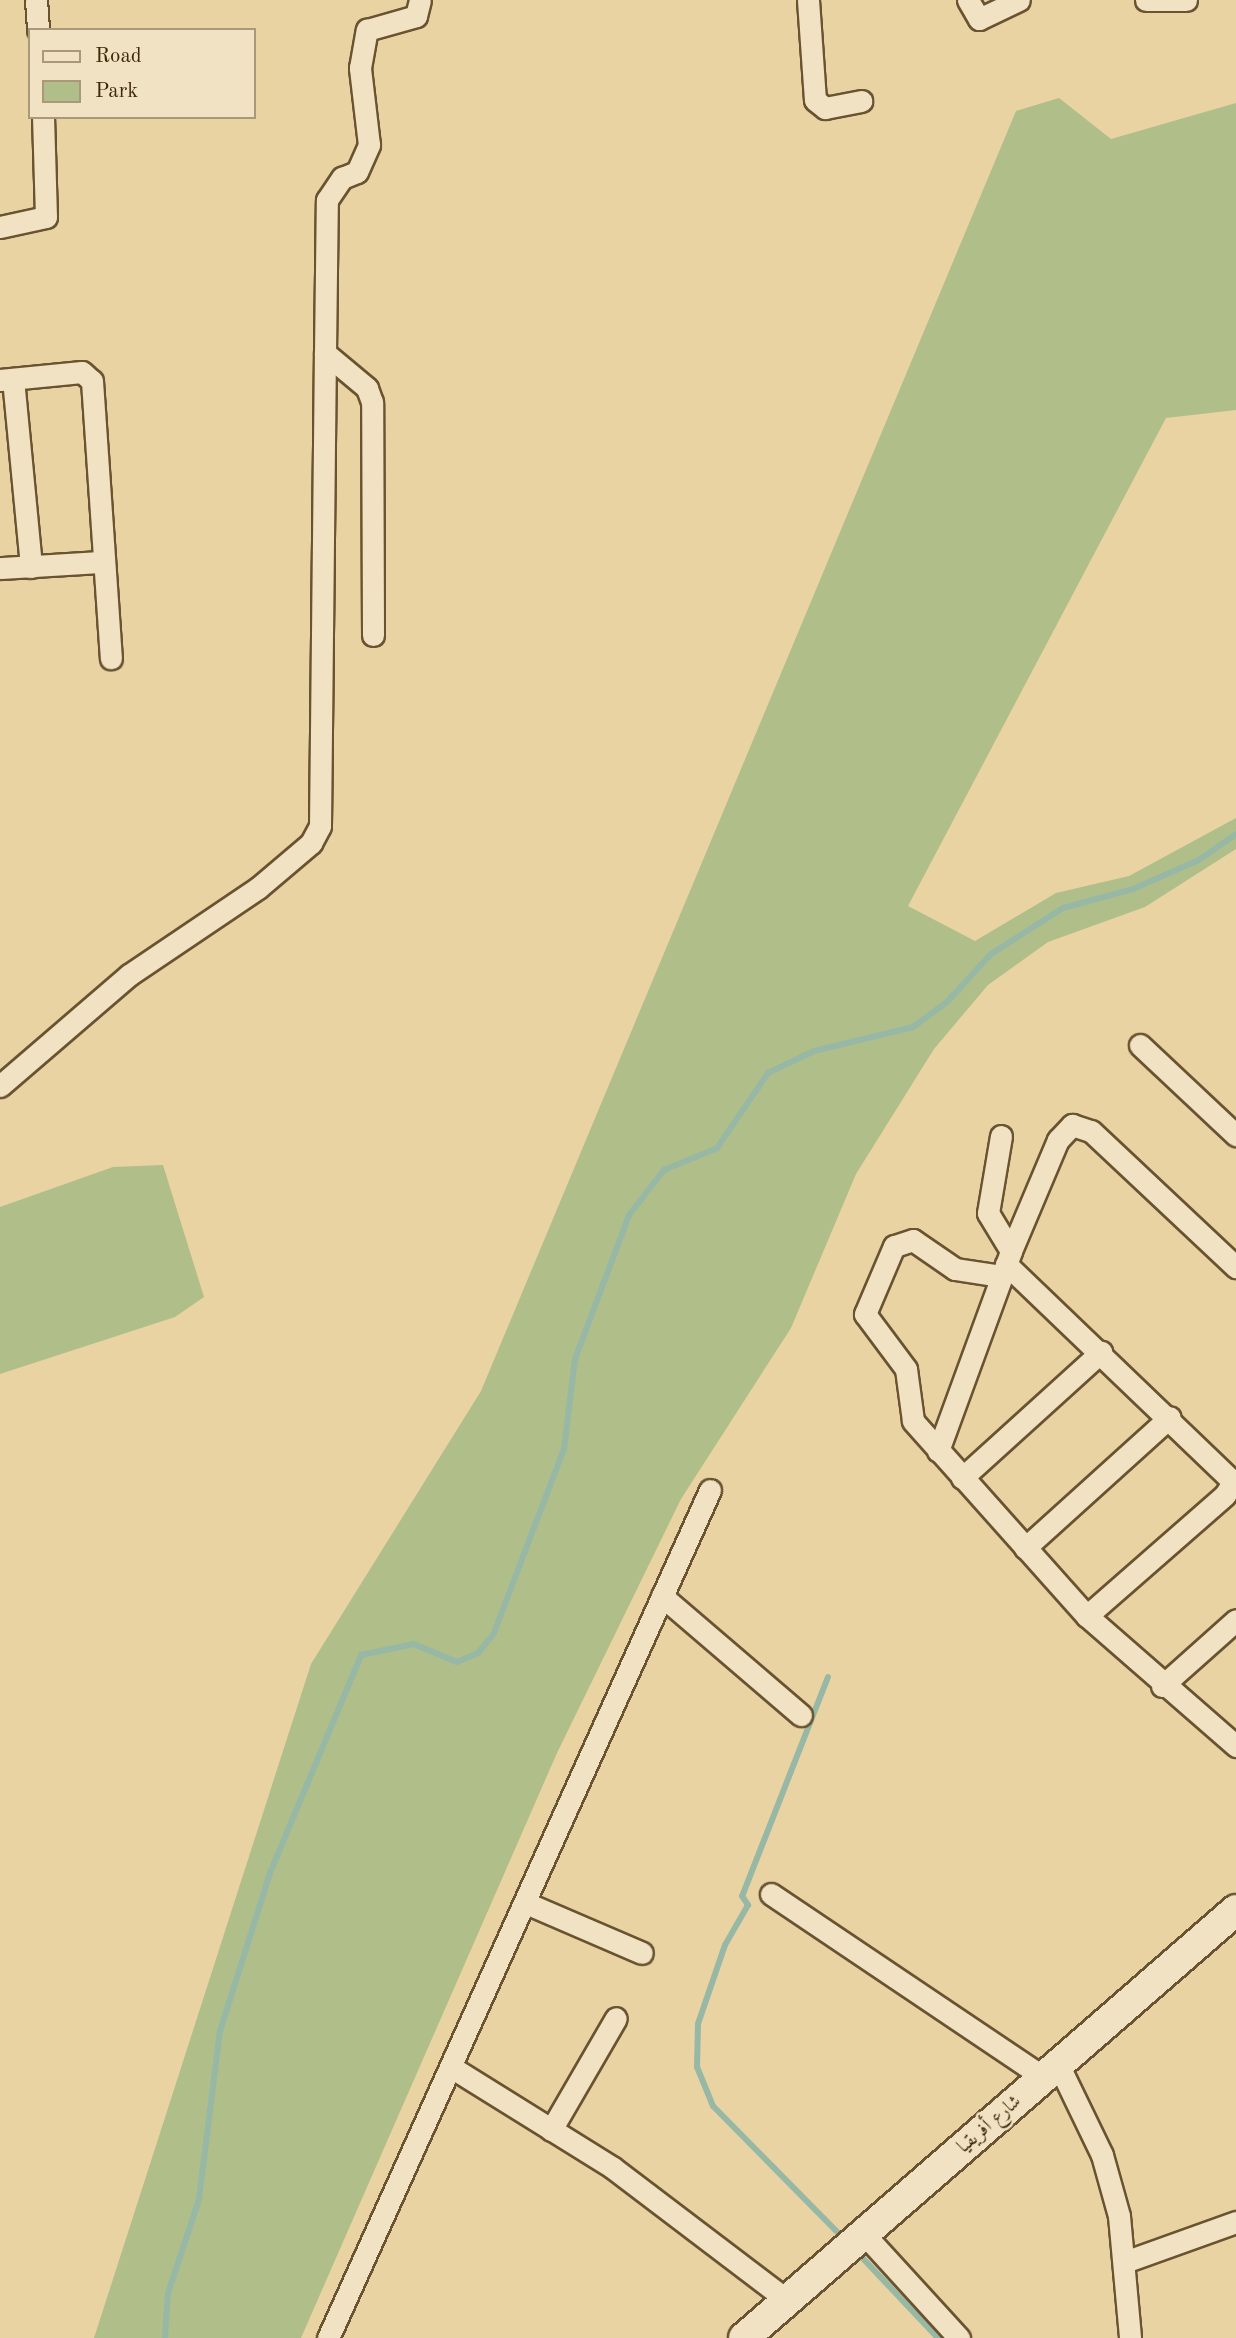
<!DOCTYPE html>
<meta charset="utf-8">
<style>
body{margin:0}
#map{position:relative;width:1236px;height:2338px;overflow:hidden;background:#e9d3a3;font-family:"Old Standard TT",Amiri,serif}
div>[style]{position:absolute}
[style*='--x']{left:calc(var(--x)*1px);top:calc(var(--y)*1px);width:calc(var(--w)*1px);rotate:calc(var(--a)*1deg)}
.green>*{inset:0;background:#b0be8a}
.stream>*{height:6px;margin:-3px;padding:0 3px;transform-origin:3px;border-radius:3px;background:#97b8a5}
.roads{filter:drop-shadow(2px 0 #695330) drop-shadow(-2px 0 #695330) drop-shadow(0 2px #695330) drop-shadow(0 -2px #695330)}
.street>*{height:21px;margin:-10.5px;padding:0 10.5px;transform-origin:10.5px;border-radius:10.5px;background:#f1e2c3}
.secondary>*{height:30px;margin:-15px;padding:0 15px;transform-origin:15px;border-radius:15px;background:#f1e2c3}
span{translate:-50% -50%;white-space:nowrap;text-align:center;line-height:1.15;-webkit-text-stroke:5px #f1e2c3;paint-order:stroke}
.street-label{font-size:19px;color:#3e2809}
.legend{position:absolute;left:28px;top:28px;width:228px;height:91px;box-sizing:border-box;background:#f1e2c3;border:2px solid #a99879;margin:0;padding:9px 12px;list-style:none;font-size:21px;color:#3e2809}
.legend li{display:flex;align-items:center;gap:14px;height:35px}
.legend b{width:35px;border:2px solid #a99879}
</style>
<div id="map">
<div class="green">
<div style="clip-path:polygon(1059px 98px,1111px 139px,1236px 103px,1236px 410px,1166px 418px,908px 906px,975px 941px,1056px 893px,1129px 876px,1236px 818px,1236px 849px,1145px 907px,1048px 942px,988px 985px,934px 1049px,856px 1174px,791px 1328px,681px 1499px,557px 1753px,301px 2338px,94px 2338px,311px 1664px,481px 1391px,1016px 111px)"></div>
<div style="clip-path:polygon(163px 1165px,204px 1297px,175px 1317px,0 1374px,0 1207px,113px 1167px)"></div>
</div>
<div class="stream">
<div style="--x:828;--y:1677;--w:235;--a:111.4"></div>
<div style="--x:742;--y:1896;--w:11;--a:56"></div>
<div style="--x:748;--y:1905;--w:46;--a:119.9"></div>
<div style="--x:725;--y:1945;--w:83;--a:108.9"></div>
<div style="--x:698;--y:2024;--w:43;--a:91.3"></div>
<div style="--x:697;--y:2067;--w:42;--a:67.7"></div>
<div style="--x:713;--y:2106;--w:188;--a:45.4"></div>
<div style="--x:855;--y:2250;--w:121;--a:46.7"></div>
<div style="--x:165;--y:2338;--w:45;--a:-86.2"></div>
<div style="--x:168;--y:2293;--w:99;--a:-71.7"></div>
<div style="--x:199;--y:2199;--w:169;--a:-82.9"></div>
<div style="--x:220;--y:2031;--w:166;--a:-72.4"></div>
<div style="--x:270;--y:1873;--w:236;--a:-67.3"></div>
<div style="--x:361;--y:1655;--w:54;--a:-11.7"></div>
<div style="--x:414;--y:1644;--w:47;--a:22.7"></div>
<div style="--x:457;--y:1662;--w:23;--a:-23"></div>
<div style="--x:478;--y:1653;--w:26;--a:-51"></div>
<div style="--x:494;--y:1633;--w:197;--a:-69.2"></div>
<div style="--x:564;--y:1449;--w:91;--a:-83"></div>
<div style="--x:575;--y:1359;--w:154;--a:-69.4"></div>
<div style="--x:629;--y:1215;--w:57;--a:-52.1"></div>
<div style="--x:664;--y:1170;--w:57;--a:-22.5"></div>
<div style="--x:717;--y:1148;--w:91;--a:-55.8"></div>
<div style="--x:768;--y:1073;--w:51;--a:-25.6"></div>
<div style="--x:814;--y:1051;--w:102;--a:-13.6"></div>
<div style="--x:913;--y:1027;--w:42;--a:-36.3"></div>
<div style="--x:947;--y:1002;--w:65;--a:-47.5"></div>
<div style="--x:991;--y:954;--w:85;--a:-32.6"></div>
<div style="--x:1063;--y:908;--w:73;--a:-15.2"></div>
<div style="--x:1133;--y:889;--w:72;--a:-23.7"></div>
<div style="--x:1199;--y:860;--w:45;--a:-35.1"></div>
</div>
<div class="roads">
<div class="street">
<div style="--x:36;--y:0;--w:30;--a:86"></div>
<div style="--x:808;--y:0;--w:100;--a:86"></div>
<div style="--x:815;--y:100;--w:13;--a:39"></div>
<div style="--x:825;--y:108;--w:37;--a:-11"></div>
<div style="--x:968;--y:0;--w:22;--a:60"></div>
<div style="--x:979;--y:19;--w:44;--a:-25.4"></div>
<div style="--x:1146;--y:0;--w:40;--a:0"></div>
<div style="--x:0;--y:227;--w:47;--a:-12.3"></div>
<div style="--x:46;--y:217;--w:100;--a:-91.7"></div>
<div style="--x:13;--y:379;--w:189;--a:84.5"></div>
<div style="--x:0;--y:380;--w:82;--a:-5.6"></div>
<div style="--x:82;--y:372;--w:13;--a:42"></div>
<div style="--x:92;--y:381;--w:278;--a:86.1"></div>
<div style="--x:0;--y:568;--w:102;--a:-3.4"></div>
<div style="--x:373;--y:635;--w:233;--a:-90.2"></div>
<div style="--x:372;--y:402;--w:15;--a:-110"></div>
<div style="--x:367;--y:388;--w:55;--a:-140.2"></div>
<div style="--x:325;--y:353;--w:153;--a:-89.3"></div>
<div style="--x:327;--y:200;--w:27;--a:-56"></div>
<div style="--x:342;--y:178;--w:16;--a:-22"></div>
<div style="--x:357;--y:172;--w:30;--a:-66"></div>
<div style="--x:369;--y:145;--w:78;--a:-96.7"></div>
<div style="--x:360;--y:68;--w:39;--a:-80"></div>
<div style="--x:367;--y:30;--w:51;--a:-15.9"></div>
<div style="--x:416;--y:16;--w:16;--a:-76"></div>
<div style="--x:1140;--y:1045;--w:132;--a:43.2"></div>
<div style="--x:0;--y:1086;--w:170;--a:-40.7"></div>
<div style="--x:129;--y:975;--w:156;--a:-34"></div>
<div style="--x:258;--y:888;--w:70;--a:-40.3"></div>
<div style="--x:311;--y:843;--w:19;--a:-62"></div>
<div style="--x:320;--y:826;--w:473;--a:-89.4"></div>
<div style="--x:1001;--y:1136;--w:78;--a:99.6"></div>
<div style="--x:988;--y:1213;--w:44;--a:58.8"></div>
<div style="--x:1006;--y:1264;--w:315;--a:43.8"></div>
<div style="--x:1233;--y:1482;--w:15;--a:122"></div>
<div style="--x:1225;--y:1495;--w:184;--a:138.8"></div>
<div style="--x:1001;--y:1276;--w:47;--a:-171.3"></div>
<div style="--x:955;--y:1269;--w:51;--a:-145.4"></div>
<div style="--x:913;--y:1240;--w:20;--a:162"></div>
<div style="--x:894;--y:1246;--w:74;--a:113.1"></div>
<div style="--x:865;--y:1314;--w:69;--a:53.3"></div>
<div style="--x:906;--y:1369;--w:52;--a:82.3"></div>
<div style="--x:913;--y:1421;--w:261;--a:48.3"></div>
<div style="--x:1087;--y:1616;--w:198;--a:41.1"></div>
<div style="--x:938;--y:1451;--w:213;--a:-69.9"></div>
<div style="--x:1011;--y:1251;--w:121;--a:-67.1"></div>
<div style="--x:1058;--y:1140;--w:21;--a:-47"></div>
<div style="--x:1072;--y:1125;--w:20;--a:18"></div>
<div style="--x:1091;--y:1131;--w:199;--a:43.2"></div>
<div style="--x:962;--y:1478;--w:188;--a:-42.2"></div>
<div style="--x:1025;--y:1548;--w:195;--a:-42.1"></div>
<div style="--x:662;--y:1596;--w:183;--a:40.6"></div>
<div style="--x:1162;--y:1686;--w:99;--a:-41.7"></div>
<div style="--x:771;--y:1894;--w:330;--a:33.9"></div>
<div style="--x:526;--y:1903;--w:126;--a:23.3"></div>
<div style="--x:1059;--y:2066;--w:99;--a:64.2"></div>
<div style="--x:1102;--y:2155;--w:63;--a:74.4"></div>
<div style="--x:1119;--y:2216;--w:122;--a:84.8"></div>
<div style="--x:451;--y:2067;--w:191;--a:31.9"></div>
<div style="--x:613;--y:2168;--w:218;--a:37.2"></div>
<div style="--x:551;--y:2130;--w:129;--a:-59.9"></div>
<div style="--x:864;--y:2234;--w:141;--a:47.6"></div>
<div style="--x:1127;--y:2261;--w:116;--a:-19.7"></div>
<div style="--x:328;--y:2338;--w:930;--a:-65.75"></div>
</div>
<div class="secondary">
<div style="--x:744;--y:2338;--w:652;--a:-41.02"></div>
</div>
</div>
<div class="street-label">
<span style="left:990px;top:2125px;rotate:-41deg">شارع أفريقيا</span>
</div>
<ul class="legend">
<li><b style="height:9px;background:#f1e2c3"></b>Road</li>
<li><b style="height:19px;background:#b0be8a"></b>Park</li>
</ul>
</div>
